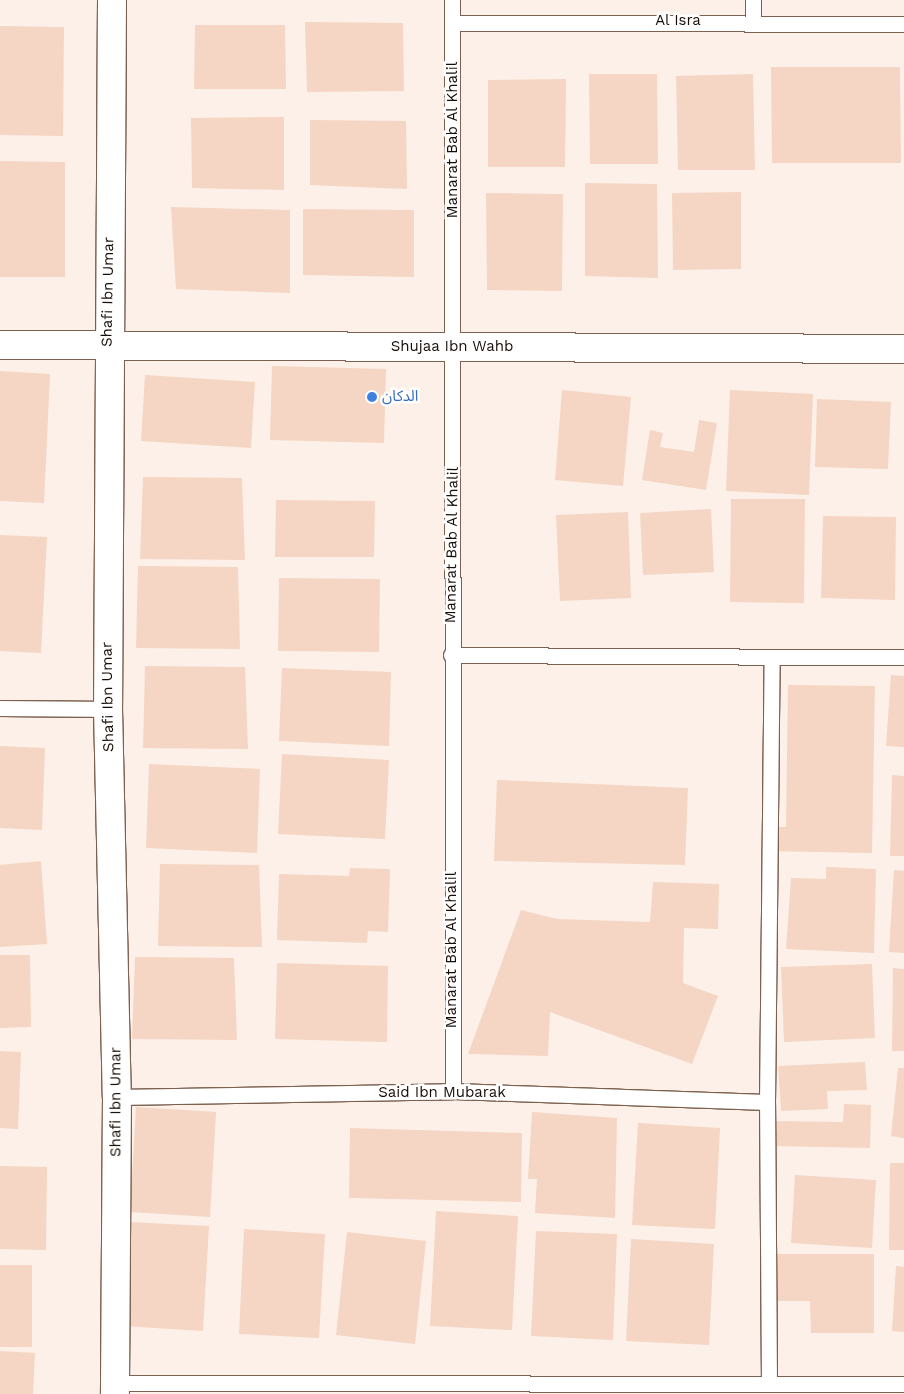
<!DOCTYPE html>
<meta charset="utf-8">
<style>
body{margin:0}
#map{position:relative;width:904px;height:1394px;overflow:hidden;background:#fdf0e8;font-family:"Work Sans","Noto Sans Arabic",sans-serif}
div>[style]{position:absolute}
[style*='--x']{left:calc(var(--x)*1px);top:calc(var(--y)*1px);width:calc(var(--w)*1px);rotate:calc(var(--a)*1deg)}
.building>*{inset:0;background:#f5d5c3}
.roads{filter:drop-shadow(1px 0 #7c6150) drop-shadow(-1px 0 #7c6150) drop-shadow(0 1px #7c6150) drop-shadow(0 -1px #7c6150)}
.service>*{height:15px;margin:-7.5px;padding:0 7.5px;transform-origin:7.5px;border-radius:7.5px;background:#fff}
.minor>*{height:28px;margin:-14px;padding:0 14px;transform-origin:14px;border-radius:14px;background:#fff}
.tertiary>*{height:28px;margin:-14px;padding:0 14px;transform-origin:14px;border-radius:14px;background:#fff}
.dots>*{width:14px;height:14px;translate:-50% -50%;box-sizing:border-box;border:2px solid #fff;border-radius:50%}
span{translate:-50% -50%;white-space:nowrap;text-align:center;line-height:1.15;-webkit-text-stroke:5px #fff;paint-order:stroke}
.street-label{font-size:15px;color:#170d07}
.shop-label{font-size:15px;color:#366cbe}
.left{translate:0 -50%;text-align:left}
</style>
<div id="map">
<div class="building">
<div style="clip-path:polygon(305px 22px,403px 23px,404px 91px,307px 92px)"></div>
<div style="clip-path:polygon(195px 25px,285px 25px,286px 89px,194px 89px)"></div>
<div style="clip-path:polygon(0 26px,64px 27px,63px 136px,0 135px)"></div>
<div style="clip-path:polygon(771px 67px,900px 67px,901px 163px,772px 163px)"></div>
<div style="clip-path:polygon(589px 74px,657px 74px,658px 164px,590px 164px)"></div>
<div style="clip-path:polygon(753px 74px,755px 170px,678px 170px,676px 76px)"></div>
<div style="clip-path:polygon(566px 79px,565px 167px,488px 167px,488px 80px)"></div>
<div style="clip-path:polygon(284px 117px,284px 190px,192px 188px,191px 118px)"></div>
<div style="clip-path:polygon(310px 120px,406px 121px,407px 189px,310px 185px)"></div>
<div style="clip-path:polygon(0 161px,65px 162px,65px 277px,0 277px)"></div>
<div style="clip-path:polygon(585px 183px,657px 184px,658px 278px,585px 276px)"></div>
<div style="clip-path:polygon(741px 192px,741px 269px,673px 270px,672px 193px)"></div>
<div style="clip-path:polygon(486px 193px,563px 194px,562px 291px,487px 290px)"></div>
<div style="clip-path:polygon(171px 207px,290px 210px,290px 293px,176px 289px)"></div>
<div style="clip-path:polygon(303px 209px,414px 210px,414px 277px,303px 275px)"></div>
<div style="clip-path:polygon(272px 366px,386px 369px,384px 443px,270px 440px)"></div>
<div style="clip-path:polygon(0 371px,50px 374px,44px 503px,0 501px)"></div>
<div style="clip-path:polygon(145px 375px,255px 382px,251px 448px,141px 441px)"></div>
<div style="clip-path:polygon(562px 390px,631px 397px,623px 486px,555px 480px)"></div>
<div style="clip-path:polygon(730px 390px,813px 394px,809px 495px,726px 491px)"></div>
<div style="clip-path:polygon(817px 399px,891px 402px,888px 469px,815px 467px)"></div>
<div style="clip-path:polygon(699px 420px,717px 423px,706px 490px,642px 480px,650px 430px,663px 433px,660px 447px,694px 452px)"></div>
<div style="clip-path:polygon(143px 477px,242px 478px,245px 560px,140px 559px)"></div>
<div style="clip-path:polygon(731px 499px,805px 499px,804px 603px,730px 602px)"></div>
<div style="clip-path:polygon(276px 500px,375px 501px,374px 557px,275px 557px)"></div>
<div style="clip-path:polygon(711px 509px,714px 572px,643px 575px,640px 513px)"></div>
<div style="clip-path:polygon(628px 512px,631px 598px,560px 601px,556px 515px)"></div>
<div style="clip-path:polygon(823px 516px,896px 517px,895px 600px,821px 598px)"></div>
<div style="clip-path:polygon(0 535px,47px 537px,41px 653px,0 651px)"></div>
<div style="clip-path:polygon(138px 566px,238px 567px,240px 649px,136px 648px)"></div>
<div style="clip-path:polygon(279px 578px,380px 579px,379px 652px,278px 651px)"></div>
<div style="clip-path:polygon(145px 666px,245px 667px,248px 749px,143px 748px)"></div>
<div style="clip-path:polygon(282px 668px,391px 672px,389px 746px,279px 741px)"></div>
<div style="clip-path:polygon(891px 675px,904px 676px,904px 747px,886px 746px)"></div>
<div style="clip-path:polygon(788px 685px,875px 686px,872px 853px,767px 851px,768px 827px,786px 827px)"></div>
<div style="clip-path:polygon(0 746px,45px 748px,42px 830px,0 828px)"></div>
<div style="clip-path:polygon(282px 754px,389px 760px,385px 839px,278px 834px)"></div>
<div style="clip-path:polygon(149px 764px,260px 769px,257px 853px,146px 848px)"></div>
<div style="clip-path:polygon(892px 775px,904px 776px,904px 856px,890px 856px)"></div>
<div style="clip-path:polygon(497px 780px,688px 788px,685px 865px,494px 861px)"></div>
<div style="clip-path:polygon(41px 861px,47px 944px,0 947px,0 865px)"></div>
<div style="clip-path:polygon(160px 864px,259px 865px,262px 947px,158px 946px)"></div>
<div style="clip-path:polygon(826px 867px,876px 869px,874px 953px,786px 949px,791px 878px,826px 879px)"></div>
<div style="clip-path:polygon(350px 868px,390px 869px,388px 932px,368px 931px,367px 943px,277px 940px,279px 874px,349px 876px)"></div>
<div style="clip-path:polygon(894px 870px,904px 871px,904px 953px,889px 952px)"></div>
<div style="clip-path:polygon(653px 882px,719px 884px,718px 929px,684px 928px,683px 983px,718px 996px,692px 1064px,550px 1012px,548px 1056px,468px 1054px,521px 910px,557px 919px,650px 922px)"></div>
<div style="clip-path:polygon(0 955px,30px 955px,31px 1027px,0 1028px)"></div>
<div style="clip-path:polygon(135px 957px,234px 958px,237px 1040px,132px 1039px)"></div>
<div style="clip-path:polygon(277px 963px,388px 966px,387px 1042px,275px 1039px)"></div>
<div style="clip-path:polygon(872px 964px,875px 1038px,784px 1042px,781px 967px)"></div>
<div style="clip-path:polygon(893px 968px,904px 969px,904px 1051px,892px 1051px)"></div>
<div style="clip-path:polygon(0 1051px,21px 1052px,18px 1129px,0 1128px)"></div>
<div style="clip-path:polygon(865px 1062px,867px 1090px,827px 1091px,828px 1109px,781px 1111px,778px 1066px)"></div>
<div style="clip-path:polygon(898px 1068px,904px 1068px,904px 1138px,891px 1136px)"></div>
<div style="clip-path:polygon(844px 1104px,871px 1105px,870px 1148px,773px 1146px,774px 1121px,843px 1122px)"></div>
<div style="clip-path:polygon(136px 1107px,216px 1112px,210px 1217px,130px 1212px)"></div>
<div style="clip-path:polygon(532px 1112px,617px 1118px,615px 1218px,535px 1213px,537px 1179px,528px 1179px)"></div>
<div style="clip-path:polygon(638px 1123px,720px 1128px,715px 1229px,632px 1225px)"></div>
<div style="clip-path:polygon(350px 1128px,522px 1133px,521px 1202px,349px 1198px)"></div>
<div style="clip-path:polygon(890px 1163px,904px 1163px,904px 1250px,889px 1250px)"></div>
<div style="clip-path:polygon(0 1166px,47px 1167px,46px 1250px,0 1249px)"></div>
<div style="clip-path:polygon(795px 1175px,876px 1180px,872px 1248px,791px 1243px)"></div>
<div style="clip-path:polygon(436px 1211px,518px 1216px,512px 1330px,430px 1326px)"></div>
<div style="clip-path:polygon(129px 1222px,209px 1226px,203px 1331px,123px 1326px)"></div>
<div style="clip-path:polygon(244px 1229px,325px 1234px,319px 1338px,239px 1334px)"></div>
<div style="clip-path:polygon(536px 1231px,617px 1234px,613px 1340px,531px 1336px)"></div>
<div style="clip-path:polygon(347px 1232px,426px 1241px,415px 1344px,336px 1335px)"></div>
<div style="clip-path:polygon(631px 1239px,714px 1244px,709px 1345px,626px 1341px)"></div>
<div style="clip-path:polygon(776px 1254px,874px 1254px,874px 1333px,811px 1333px,810px 1301px,776px 1301px)"></div>
<div style="clip-path:polygon(0 1265px,32px 1265px,32px 1347px,0 1347px)"></div>
<div style="clip-path:polygon(896px 1266px,904px 1267px,904px 1332px,892px 1331px)"></div>
<div style="clip-path:polygon(0 1351px,35px 1353px,33px 1394px,0 1394px)"></div>
</div>
<div class="roads">
<div class="service">
<div style="--x:452;--y:0;--w:1091;--a:89.95"></div>
<div style="--x:753;--y:21;--w:21;--a:-90"></div>
<div style="--x:452;--y:23;--w:452;--a:0.1"></div>
<div style="--x:451;--y:655;--w:453;--a:0.3"></div>
<div style="--x:0;--y:708;--w:108;--a:0.5"></div>
<div style="--x:117;--y:1097;--w:336;--a:-1"></div>
<div style="--x:453;--y:1091;--w:314;--a:2"></div>
<div style="--x:115;--y:1383;--w:789;--a:0.07"></div>
<div style="--x:769;--y:1383;--w:281;--a:-90.4"></div>
<div style="--x:767;--y:1102;--w:443;--a:-89.4"></div>
</div>
<div class="minor">
<div style="--x:112;--y:0;--w:709;--a:90.32"></div>
<div style="--x:108;--y:709;--w:388;--a:88.7"></div>
<div style="--x:117;--y:1097;--w:297;--a:90.4"></div>
</div>
<div class="tertiary">
<div style="--x:0;--y:345;--w:904;--a:0.25"></div>
</div>
</div>
<div class="dots">
<div style="left:372px;top:397px;background:#3f7fe0"></div>
</div>
<div class="street-label">
<span style="left:678px;top:21px">Al Isra</span>
<span style="left:453px;top:140px;rotate:-90deg">Manarat Bab Al Khalil</span>
<span style="left:108px;top:292px;rotate:-89deg">Shafi Ibn Umar</span>
<span style="left:452px;top:347px">Shujaa Ibn Wahb</span>
<span style="left:452px;top:545px;rotate:-89deg">Manarat Bab Al Khalil</span>
<span style="left:108px;top:697px;rotate:-91deg">Shafi Ibn Umar</span>
<span style="left:452px;top:950px;rotate:-90deg">Manarat Bab Al Khalil</span>
<span style="left:442px;top:1093px">Said Ibn Mubarak</span>
<span style="left:116px;top:1102px;rotate:-90deg">Shafi Ibn Umar</span>
</div>
<div class="shop-label">
<span class="left" style="left:382px;top:397px">الدكان</span>
</div>
</div>
